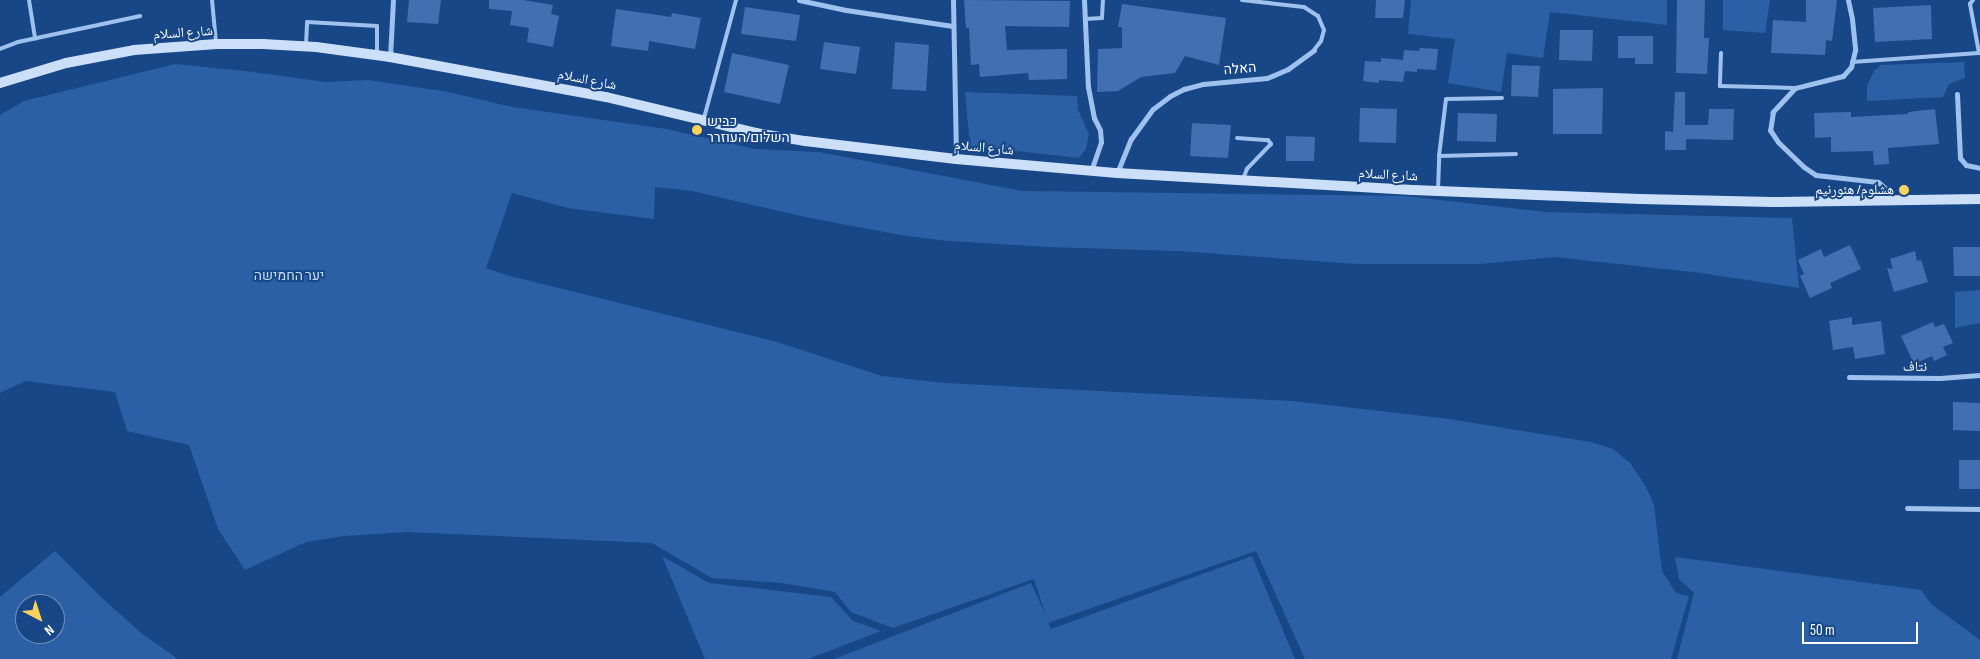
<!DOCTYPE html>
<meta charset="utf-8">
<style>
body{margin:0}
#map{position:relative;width:1980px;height:659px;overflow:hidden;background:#184787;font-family:"Sofia Sans Condensed","Noto Naskh Arabic",Heebo,sans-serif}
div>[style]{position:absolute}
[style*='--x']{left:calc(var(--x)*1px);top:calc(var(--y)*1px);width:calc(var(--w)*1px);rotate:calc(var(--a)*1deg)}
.green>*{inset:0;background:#2b60a6}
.building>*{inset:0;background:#4070b1}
.service>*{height:4px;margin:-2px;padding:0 2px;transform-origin:2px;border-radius:2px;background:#9fc1ed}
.minor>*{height:5px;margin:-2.5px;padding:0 2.5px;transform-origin:2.5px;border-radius:2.5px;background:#9fc1ed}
.secondary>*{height:10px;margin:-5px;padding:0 5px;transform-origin:5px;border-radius:5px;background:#ccdff9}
.dots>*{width:14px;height:14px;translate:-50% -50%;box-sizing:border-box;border:2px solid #184787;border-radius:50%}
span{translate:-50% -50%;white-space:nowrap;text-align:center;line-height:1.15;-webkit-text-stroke:4px #184787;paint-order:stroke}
.street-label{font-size:14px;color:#fff}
.poi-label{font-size:14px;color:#fff}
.left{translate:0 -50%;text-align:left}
.right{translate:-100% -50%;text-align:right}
.park-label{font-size:14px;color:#c5dcfa}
.north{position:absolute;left:15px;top:594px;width:50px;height:50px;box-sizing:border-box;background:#184787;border:1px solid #7491b7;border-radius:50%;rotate:140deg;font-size:14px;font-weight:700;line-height:20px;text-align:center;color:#fff}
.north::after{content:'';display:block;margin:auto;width:18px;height:22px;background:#ffd25b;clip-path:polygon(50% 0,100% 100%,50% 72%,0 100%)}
.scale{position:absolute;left:1802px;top:622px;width:116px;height:22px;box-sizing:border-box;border:2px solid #fff;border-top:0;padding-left:6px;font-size:15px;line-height:18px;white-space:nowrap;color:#fff;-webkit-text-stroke:4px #184787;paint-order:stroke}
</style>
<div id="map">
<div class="green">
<div style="clip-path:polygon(1411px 0,1667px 0,1667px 25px,1550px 12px,1543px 58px,1507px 53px,1501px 92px,1448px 83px,1455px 39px,1408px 34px)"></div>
<div style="clip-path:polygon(1723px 0,1770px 0,1765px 33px,1723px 30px)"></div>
<div style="clip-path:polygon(1964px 62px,1965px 78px,1949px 84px,1943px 97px,1867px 101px,1867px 86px,1874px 71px,1881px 65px)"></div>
<div style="clip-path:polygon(175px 64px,244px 71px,326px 82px,369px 80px,448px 92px,512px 107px,666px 129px,755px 149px,819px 152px,1022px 191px,1404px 196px,1545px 212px,1792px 218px,1799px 288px,1701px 273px,1555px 257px,1480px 264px,1357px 264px,1179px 251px,1049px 247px,949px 241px,906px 236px,810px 218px,692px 191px,655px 187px,654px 219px,568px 208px,512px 193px,486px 268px,506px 275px,777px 342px,882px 376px,945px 383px,1293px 401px,1449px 419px,1591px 442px,1613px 449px,1630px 463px,1645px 485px,1654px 505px,1662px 571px,1676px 593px,1689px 596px,1671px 659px,1305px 659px,1256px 551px,1048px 623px,1051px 629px,1252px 556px,1295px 659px,834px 659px,1031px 583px,1046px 616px,1034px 579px,893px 628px,851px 612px,835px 592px,781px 583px,712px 578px,652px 543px,407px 532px,344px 536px,306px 542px,245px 570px,218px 529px,189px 445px,127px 431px,115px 392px,25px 381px,0 393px,0 115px,24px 101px)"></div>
<div style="clip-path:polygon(965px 92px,1077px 96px,1078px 110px,1089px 134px,1086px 149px,1079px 158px,970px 146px)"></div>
<div style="clip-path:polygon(1980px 290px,1980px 323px,1955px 328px,1955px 292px)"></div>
<div style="clip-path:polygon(evenodd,55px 551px,102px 598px,141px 633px,178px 659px,0 659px,0 597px,55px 551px,25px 604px,55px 604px,55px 634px,25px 634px,25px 604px)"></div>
<div style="clip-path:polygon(662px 556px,709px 583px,831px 597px,853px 621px,881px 631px,808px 659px,705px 659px)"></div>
<div style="clip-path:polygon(1675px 557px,1921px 590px,1931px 604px,1980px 640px,1980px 659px,1677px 659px,1694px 593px,1679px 579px)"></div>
</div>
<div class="building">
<div style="clip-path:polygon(409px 0,441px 0,438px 24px,407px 22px)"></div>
<div style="clip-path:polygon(489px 0,523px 0,553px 5px,551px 14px,559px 16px,553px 47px,527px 42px,529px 28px,510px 25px,512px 11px,489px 9px)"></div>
<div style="clip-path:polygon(964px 0,1070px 1px,1069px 27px,1005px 26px,1007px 50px,1067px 49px,1067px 79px,1029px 80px,1028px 73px,980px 77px,979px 64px,971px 65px,969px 28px,966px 28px)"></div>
<div style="clip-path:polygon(1376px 0,1405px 0,1403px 18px,1375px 18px)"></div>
<div style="clip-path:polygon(1677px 0,1705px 0,1704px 38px,1709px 38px,1707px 74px,1676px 73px)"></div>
<div style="clip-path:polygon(1806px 0,1837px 0,1832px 41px,1826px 40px,1825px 55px,1771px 53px,1773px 20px,1806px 22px)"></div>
<div style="clip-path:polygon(1122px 4px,1226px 18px,1219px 65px,1185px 56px,1175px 73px,1141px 77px,1118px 91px,1097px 92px,1098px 49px,1122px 48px,1122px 27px,1118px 27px)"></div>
<div style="clip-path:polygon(1931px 5px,1932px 39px,1875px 42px,1873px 8px)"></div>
<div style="clip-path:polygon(745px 7px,800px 15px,796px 41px,741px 34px)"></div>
<div style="clip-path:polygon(616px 9px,671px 17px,672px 13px,701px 18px,695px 49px,649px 41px,648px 51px,611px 46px)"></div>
<div style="clip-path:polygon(1560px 30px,1593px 30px,1592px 61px,1559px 60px)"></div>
<div style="clip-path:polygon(1618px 36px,1653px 36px,1653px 64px,1635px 64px,1635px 58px,1618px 58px)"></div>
<div style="clip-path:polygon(824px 42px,860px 47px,856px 74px,820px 69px)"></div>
<div style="clip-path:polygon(895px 42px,929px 45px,926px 91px,892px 89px)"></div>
<div style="clip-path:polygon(1420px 48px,1438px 49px,1436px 70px,1417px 69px,1417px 72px,1405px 71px,1403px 82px,1379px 80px,1379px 83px,1363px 81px,1365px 61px,1381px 62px,1381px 58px,1403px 60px,1404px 50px,1419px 51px)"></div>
<div style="clip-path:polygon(732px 53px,789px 65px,780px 104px,724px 92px)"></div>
<div style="clip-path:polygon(1512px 65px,1540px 66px,1538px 97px,1511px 96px)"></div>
<div style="clip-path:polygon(1603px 88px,1602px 134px,1553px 134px,1553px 89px)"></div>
<div style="clip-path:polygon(1675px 92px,1685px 92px,1685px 125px,1708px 125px,1709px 109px,1734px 109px,1733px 140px,1686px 139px,1686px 150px,1665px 150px,1665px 131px,1673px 132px)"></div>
<div style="clip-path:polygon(1360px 108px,1397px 109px,1396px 143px,1359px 142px)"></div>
<div style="clip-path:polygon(1935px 109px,1939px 144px,1888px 148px,1889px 164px,1874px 165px,1873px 151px,1831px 152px,1831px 137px,1815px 138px,1814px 113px,1851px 112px,1851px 117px,1908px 114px,1908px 112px)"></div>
<div style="clip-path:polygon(1458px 113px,1497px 114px,1496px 142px,1457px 141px)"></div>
<div style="clip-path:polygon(1192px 123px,1231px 125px,1228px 158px,1190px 156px)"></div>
<div style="clip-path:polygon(1286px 136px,1315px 137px,1314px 161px,1286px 161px)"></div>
<div style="clip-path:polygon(1850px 245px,1861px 269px,1830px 283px,1832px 288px,1810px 298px,1800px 276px,1804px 274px,1798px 260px,1821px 249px,1824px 257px)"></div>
<div style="clip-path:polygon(1953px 247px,1980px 247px,1980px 276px,1954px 276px)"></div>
<div style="clip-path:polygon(1915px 251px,1917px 261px,1921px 260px,1928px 282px,1894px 292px,1887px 268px,1893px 269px,1890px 259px)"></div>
<div style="clip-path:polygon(1852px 317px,1852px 325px,1881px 321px,1885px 354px,1855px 359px,1853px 347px,1833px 350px,1829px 321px)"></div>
<div style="clip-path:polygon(1933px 322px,1935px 327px,1944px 324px,1953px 343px,1943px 347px,1947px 355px,1934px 361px,1932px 356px,1914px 364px,1901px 336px)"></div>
<div style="clip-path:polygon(1953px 402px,1980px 403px,1980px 431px,1953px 430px)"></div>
<div style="clip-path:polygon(1959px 460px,1980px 460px,1980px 489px,1959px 489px)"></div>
</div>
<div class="service">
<div style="--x:29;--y:0;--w:39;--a:81"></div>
<div style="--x:212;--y:0;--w:42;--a:84.6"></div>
<div style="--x:1242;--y:0;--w:62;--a:6.4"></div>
<div style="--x:1304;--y:7;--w:17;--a:33"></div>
<div style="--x:1318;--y:16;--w:15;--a:67"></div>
<div style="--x:1324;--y:30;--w:11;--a:105"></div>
<div style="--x:1321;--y:41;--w:11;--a:128"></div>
<div style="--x:1085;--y:19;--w:17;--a:-3"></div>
<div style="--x:1102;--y:18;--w:18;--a:-87"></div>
<div style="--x:306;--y:44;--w:22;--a:-87"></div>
<div style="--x:307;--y:22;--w:70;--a:3.3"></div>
<div style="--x:377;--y:26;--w:29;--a:90"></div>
<div style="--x:0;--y:49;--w:19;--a:-21"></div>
<div style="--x:18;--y:42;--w:125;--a:-12"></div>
<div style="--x:1721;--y:53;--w:33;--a:92"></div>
<div style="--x:1720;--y:86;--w:74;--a:1.5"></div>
<div style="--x:1852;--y:62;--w:127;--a:-4.1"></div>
<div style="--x:1979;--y:53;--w:50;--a:-100.4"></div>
<div style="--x:1970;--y:4;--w:5;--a:-53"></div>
<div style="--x:704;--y:118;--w:122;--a:-74.8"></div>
<div style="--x:1237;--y:138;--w:31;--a:4"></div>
<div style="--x:1268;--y:140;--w:5;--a:53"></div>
<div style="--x:1271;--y:144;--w:35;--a:134"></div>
<div style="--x:1247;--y:169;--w:11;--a:112"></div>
<div style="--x:1439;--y:156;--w:77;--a:-1.5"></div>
<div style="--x:1438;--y:191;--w:35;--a:-88"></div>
<div style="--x:1439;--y:156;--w:57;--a:-83"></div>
<div style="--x:1446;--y:99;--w:56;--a:-1"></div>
</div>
<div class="minor">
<div style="--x:799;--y:0;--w:48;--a:12"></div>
<div style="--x:846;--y:10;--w:108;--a:8.5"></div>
<div style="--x:953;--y:0;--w:159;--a:88.9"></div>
<div style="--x:1084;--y:0;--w:87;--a:87.4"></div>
<div style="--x:1088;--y:87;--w:32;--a:79"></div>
<div style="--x:1094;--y:118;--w:13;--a:63"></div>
<div style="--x:1100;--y:130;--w:12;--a:85"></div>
<div style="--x:1101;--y:142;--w:31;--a:109"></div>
<div style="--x:1848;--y:0;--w:19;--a:78"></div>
<div style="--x:1852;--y:19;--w:31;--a:84"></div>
<div style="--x:1855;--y:50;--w:17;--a:103"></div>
<div style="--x:1851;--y:67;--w:12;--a:132"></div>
<div style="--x:1843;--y:76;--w:49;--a:166"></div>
<div style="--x:1795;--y:88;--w:33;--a:133"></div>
<div style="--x:1773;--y:112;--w:18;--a:99"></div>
<div style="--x:1770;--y:130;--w:14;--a:56"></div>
<div style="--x:1778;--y:142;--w:36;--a:44"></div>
<div style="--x:1804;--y:167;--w:14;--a:34"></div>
<div style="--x:1816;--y:175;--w:62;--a:6.4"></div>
<div style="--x:1878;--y:182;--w:11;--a:41"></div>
<div style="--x:1886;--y:189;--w:12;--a:66"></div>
<div style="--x:390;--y:57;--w:57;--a:-87"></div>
<div style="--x:1957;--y:94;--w:64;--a:87.3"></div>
<div style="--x:1960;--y:158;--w:9;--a:49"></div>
<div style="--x:1966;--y:165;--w:14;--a:12"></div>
<div style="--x:1117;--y:173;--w:37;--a:-68"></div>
<div style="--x:1131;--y:139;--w:37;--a:-54"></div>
<div style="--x:1153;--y:109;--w:21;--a:-37"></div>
<div style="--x:1170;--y:96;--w:16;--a:-27"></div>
<div style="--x:1184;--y:89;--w:20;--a:-15"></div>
<div style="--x:1203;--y:84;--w:64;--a:-5.4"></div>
<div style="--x:1267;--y:78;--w:23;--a:-23"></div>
<div style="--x:1288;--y:69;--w:32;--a:-36"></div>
<div style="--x:1849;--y:377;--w:91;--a:0.6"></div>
<div style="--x:1940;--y:378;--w:40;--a:-4.3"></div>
<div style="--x:1907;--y:508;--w:73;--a:0.8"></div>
</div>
<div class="secondary">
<div style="--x:0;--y:83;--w:69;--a:-16.9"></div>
<div style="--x:66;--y:63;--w:69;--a:-10.8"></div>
<div style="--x:134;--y:50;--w:83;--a:-4.1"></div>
<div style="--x:217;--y:44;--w:46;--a:0"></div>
<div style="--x:263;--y:44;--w:53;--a:3.2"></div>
<div style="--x:316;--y:47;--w:75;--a:7.7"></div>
<div style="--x:390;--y:57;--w:220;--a:10.5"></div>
<div style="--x:606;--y:97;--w:154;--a:13.5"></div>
<div style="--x:756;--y:133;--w:50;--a:9.3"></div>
<div style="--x:805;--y:141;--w:152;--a:6.8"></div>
<div style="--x:956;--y:159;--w:162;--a:5"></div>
<div style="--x:1117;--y:173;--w:296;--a:3.3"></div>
<div style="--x:1413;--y:190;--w:227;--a:2.3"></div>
<div style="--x:1640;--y:199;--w:132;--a:1.3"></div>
<div style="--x:1772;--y:202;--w:208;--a:-0.8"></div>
</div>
<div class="dots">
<div style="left:697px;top:130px;background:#ffd25b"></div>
<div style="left:1904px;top:190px;background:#ffd25b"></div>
</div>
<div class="street-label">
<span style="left:183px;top:33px;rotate:-4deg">شارع السلام</span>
<span style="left:1240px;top:69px;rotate:-5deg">האלה</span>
<span style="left:587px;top:80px;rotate:11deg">شارع السلام</span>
<span style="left:984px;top:148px;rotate:5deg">شارع السلام</span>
<span style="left:1388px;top:175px;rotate:3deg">شارع السلام</span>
<span style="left:1915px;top:367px;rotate:1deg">نتاف</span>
</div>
<div class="poi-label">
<span class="left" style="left:707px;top:130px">כביש<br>השלום/העוזרר</span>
<span class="right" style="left:1894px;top:190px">هشلوم/ هئورنيم</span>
</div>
<div class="park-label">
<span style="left:289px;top:276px">יער החמישה</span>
</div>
<div class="north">N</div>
<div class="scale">50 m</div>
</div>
